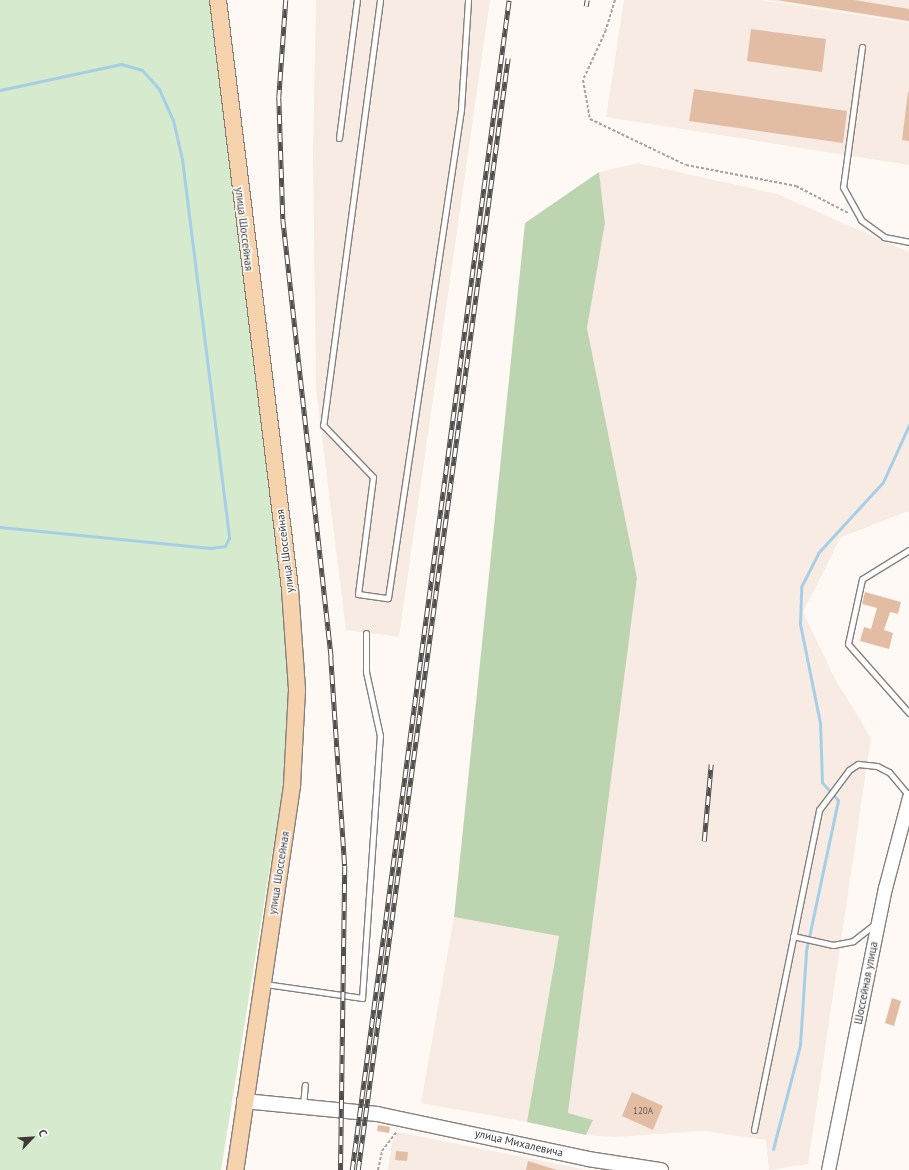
<!DOCTYPE html>
<meta charset="utf-8">
<style>
body{margin:0}
#map{position:relative;width:909px;height:1170px;overflow:hidden;background:#fff9f5;font-family:"PT Sans",sans-serif}
div>[style]{position:absolute}
[style*='--x']{left:calc(var(--x)*1px);top:calc(var(--y)*1px);width:calc(var(--w)*1px);rotate:calc(var(--a)*1deg)}
.built>*{inset:0;background:#f8ebe3}
.green>*{inset:0;background:#d6eacd}
.forest>*{inset:0;background:#bdd4b1}
.stream>*{height:3px;margin:-1.5px;padding:0 1.5px;transform-origin:1.5px;border-radius:1.5px;background:#a6cfe6}
.building>*{inset:0;background:#e2bda4}
.path>*{height:2px;margin-top:-1px;transform-origin:0;background:repeating-linear-gradient(90deg,#a7a2a0 0 3px,transparent 0 5px)}
.roads{filter:drop-shadow(1px 0 #86807d) drop-shadow(-1px 0 #86807d) drop-shadow(0 1px #86807d) drop-shadow(0 -1px #86807d)}
.service>*{height:5px;margin:-2.5px;padding:0 2.5px;transform-origin:2.5px;border-radius:2.5px;background:#fff}
.tertiary>*{height:13px;margin:-6.5px;padding:0 6.5px;transform-origin:6.5px;border-radius:6.5px;background:#fff}
.secondary>*{height:14px;margin:-7px;padding:0 7px;transform-origin:7px;border-radius:7px;background:#fff}
.primary>*{height:16px;margin:-8px;padding:0 8px;transform-origin:8px;border-radius:8px;background:#f7d3ad}
.rail>*{height:4.5px;margin-top:-2.25px;transform-origin:0;background:repeating-linear-gradient(90deg,#fff 0 9px,#504d4b 0 18px);box-sizing:border-box;border-block:1px solid #504d4b}
span{translate:-50% -50%;white-space:nowrap;text-align:center;line-height:1.15;-webkit-text-stroke:3px #fff;paint-order:stroke}
.number-label{font-size:9px;color:#665a53}
.number-label span{-webkit-text-stroke-width:0}
.street-label{font-size:11px;color:#3c3938}
.north{position:absolute;left:12px;top:1118px;width:40px;height:40px;-webkit-text-stroke:3px #fff;paint-order:stroke;rotate:65deg;font-size:11px;font-weight:700;line-height:16px;text-align:center;color:#3c3938}
.north::after{content:'';display:block;margin:auto;width:14px;height:18px;background:#3c3938;clip-path:polygon(50% 0,100% 100%,50% 72%,0 100%)}
</style>
<div id="map">
<div class="built">
<div style="clip-path:polygon(316px 0,490px 0,399px 637px,346px 630px,316px 389px,313px 156px)"></div>
<div style="clip-path:polygon(624px 0,760px 0,909px 23px,909px 165px,606px 117px)"></div>
<div style="clip-path:polygon(766px 0,909px 0,909px 22px)"></div>
<div style="clip-path:polygon(638px 163px,777px 194px,909px 252px,909px 511px,841px 537px,803px 612px,835px 679px,871px 738px,808px 1164px,769px 1170px,766px 1140px,703px 1131px,615px 1137px,586px 1135px,593px 1120px,568px 1113px,637px 578px,587px 328px,605px 223px,599px 172px)"></div>
<div style="clip-path:polygon(454px 917px,559px 936px,527px 1122px,421px 1103px)"></div>
<div style="clip-path:polygon(398px 1132px,587px 1170px,388px 1170px,392px 1142px)"></div>
</div>
<div class="green">
<div style="clip-path:polygon(0 0,209px 0,283px 595px,289px 700px,283px 786px,221px 1170px,0 1170px)"></div>
</div>
<div class="forest">
<div style="clip-path:polygon(599px 172px,605px 223px,587px 328px,637px 578px,568px 1113px,593px 1120px,586px 1135px,527px 1122px,559px 936px,454px 917px,525px 223px)"></div>
</div>
<div class="stream">
<div style="--x:0;--y:90;--w:124;--a:-12.1"></div>
<div style="--x:121;--y:64;--w:22;--a:16"></div>
<div style="--x:142;--y:70;--w:25;--a:48"></div>
<div style="--x:159;--y:89;--w:34;--a:66"></div>
<div style="--x:173;--y:120;--w:40;--a:77"></div>
<div style="--x:182;--y:159;--w:382;--a:82.9"></div>
<div style="--x:229;--y:538;--w:9;--a:117"></div>
<div style="--x:225;--y:546;--w:15;--a:172"></div>
<div style="--x:210;--y:548;--w:211;--a:-174.3"></div>
<div style="--x:773;--y:1149;--w:107;--a:-75.4"></div>
<div style="--x:800;--y:1045;--w:94;--a:-86.3"></div>
<div style="--x:806;--y:951;--w:154;--a:-78"></div>
<div style="--x:838;--y:800;--w:24;--a:-132"></div>
<div style="--x:822;--y:782;--w:59;--a:-91.9"></div>
<div style="--x:820;--y:723;--w:101;--a:-101.4"></div>
<div style="--x:800;--y:624;--w:37;--a:-88"></div>
<div style="--x:801;--y:587;--w:38;--a:-63"></div>
<div style="--x:818;--y:553;--w:96;--a:-47.5"></div>
<div style="--x:883;--y:482;--w:63;--a:-65.5"></div>
</div>
<div class="building">
<div style="clip-path:polygon(777px 0,854px 0,909px 9px,909px 21px)"></div>
<div style="clip-path:polygon(751px 29px,826px 39px,822px 72px,747px 61px)"></div>
<div style="clip-path:polygon(694px 89px,847px 111px,843px 143px,689px 121px)"></div>
<div style="clip-path:polygon(908px 92px,909px 92px,909px 141px,902px 140px)"></div>
<div style="clip-path:polygon(865px 592px,901px 602px,898px 614px,890px 612px,884px 630px,893px 633px,889px 649px,860px 641px,864px 627px,871px 629px,877px 608px,862px 604px)"></div>
<div style="clip-path:polygon(892px 998px,901px 1001px,894px 1026px,885px 1023px)"></div>
<div style="clip-path:polygon(632px 1092px,663px 1106px,653px 1130px,622px 1116px)"></div>
<div style="clip-path:polygon(378px 1125px,390px 1127px,389px 1133px,377px 1131px)"></div>
<div style="clip-path:polygon(396px 1151px,408px 1152px,407px 1161px,395px 1160px)"></div>
<div style="clip-path:polygon(528px 1161px,557px 1170px,526px 1170px)"></div>
</div>
<div class="path">
<div style="--x:615;--y:0;--w:31;--a:107"></div>
<div style="--x:606;--y:30;--w:55;--a:114.7"></div>
<div style="--x:583;--y:80;--w:40;--a:80"></div>
<div style="--x:590;--y:119;--w:106;--a:25.6"></div>
<div style="--x:686;--y:165;--w:112;--a:10.8"></div>
<div style="--x:796;--y:186;--w:59;--a:27.4"></div>
<div style="--x:378;--y:1170;--w:19;--a:-78"></div>
<div style="--x:382;--y:1151;--w:25;--a:-53"></div>
</div>
<div class="roads">
<div class="service">
<div style="--x:380;--y:0;--w:429;--a:97.6"></div>
<div style="--x:323;--y:425;--w:72;--a:46.1"></div>
<div style="--x:373;--y:477;--w:118;--a:97.3"></div>
<div style="--x:358;--y:594;--w:30;--a:8"></div>
<div style="--x:388;--y:598;--w:494;--a:-81.5"></div>
<div style="--x:461;--y:109;--w:109;--a:-86.3"></div>
<div style="--x:862;--y:47;--w:141;--a:97.7"></div>
<div style="--x:843;--y:187;--w:38;--a:61"></div>
<div style="--x:861;--y:220;--w:29;--a:36"></div>
<div style="--x:884;--y:237;--w:25;--a:11"></div>
<div style="--x:339;--y:138;--w:139;--a:-82.6"></div>
<div style="--x:909;--y:550;--w:55;--a:148.3"></div>
<div style="--x:862;--y:579;--w:66;--a:102.2"></div>
<div style="--x:848;--y:644;--w:92;--a:48.5"></div>
<div style="--x:793;--y:936;--w:41;--a:12.7"></div>
<div style="--x:833;--y:945;--w:20;--a:-11"></div>
<div style="--x:853;--y:941;--w:28;--a:-38"></div>
<div style="--x:265;--y:984;--w:98;--a:8.2"></div>
<div style="--x:362;--y:998;--w:263;--a:-86.1"></div>
<div style="--x:380;--y:736;--w:66;--a:-102.3"></div>
<div style="--x:366;--y:672;--w:39;--a:-90"></div>
<div style="--x:303;--y:1106;--w:21;--a:-85"></div>
<div style="--x:754;--y:1130;--w:327;--a:-78.5"></div>
<div style="--x:819;--y:810;--w:50;--a:-53.1"></div>
<div style="--x:849;--y:770;--w:11;--a:-34"></div>
<div style="--x:858;--y:764;--w:19;--a:6"></div>
<div style="--x:877;--y:766;--w:13;--a:27"></div>
<div style="--x:889;--y:772;--w:31;--a:50"></div>
</div>
<div class="tertiary">
<div style="--x:828;--y:1170;--w:288;--a:-78.6"></div>
<div style="--x:885;--y:888;--w:94;--a:-75.2"></div>
</div>
<div class="secondary">
<div style="--x:244;--y:1101;--w:134;--a:5.6"></div>
<div style="--x:377;--y:1114;--w:216;--a:12"></div>
<div style="--x:588;--y:1159;--w:74;--a:8.6"></div>
</div>
<div class="primary">
<div style="--x:218;--y:0;--w:593;--a:83.03"></div>
<div style="--x:290;--y:589;--w:101;--a:86"></div>
<div style="--x:297;--y:690;--w:96;--a:93"></div>
<div style="--x:292;--y:786;--w:388;--a:98.4"></div>
</div>
</div>
<div class="rail">
<div style="--x:286;--y:0;--w:97;--a:94.1"></div>
<div style="--x:279;--y:97;--w:122;--a:88.1"></div>
<div style="--x:283;--y:219;--w:441;--a:83.7"></div>
<div style="--x:331;--y:657;--w:209;--a:86.2"></div>
<div style="--x:345;--y:866;--w:304;--a:90.8"></div>
<div style="--x:586;--y:6;--w:6;--a:-81"></div>
<div style="--x:704;--y:841;--w:77;--a:-84.8"></div>
<div style="--x:352;--y:1170;--w:1180;--a:-82.36"></div>
<div style="--x:358;--y:1170;--w:1122;--a:-82.32"></div>
</div>
<div class="number-label">
<span style="left:643px;top:1111px">120А</span>
</div>
<div class="street-label">
<span style="left:244px;top:229px;rotate:83deg">улица Шоссейная</span>
<span style="left:285px;top:551px;rotate:-97deg">улица Шоссейная</span>
<span style="left:279px;top:873px;rotate:-81deg">улица Шоссейная</span>
<span style="left:866px;top:983px;rotate:-79deg">Шоссейная улица</span>
<span style="left:519px;top:1143px;rotate:13deg">улица Михалевича</span>
</div>
<div class="north">С</div>
</div>
